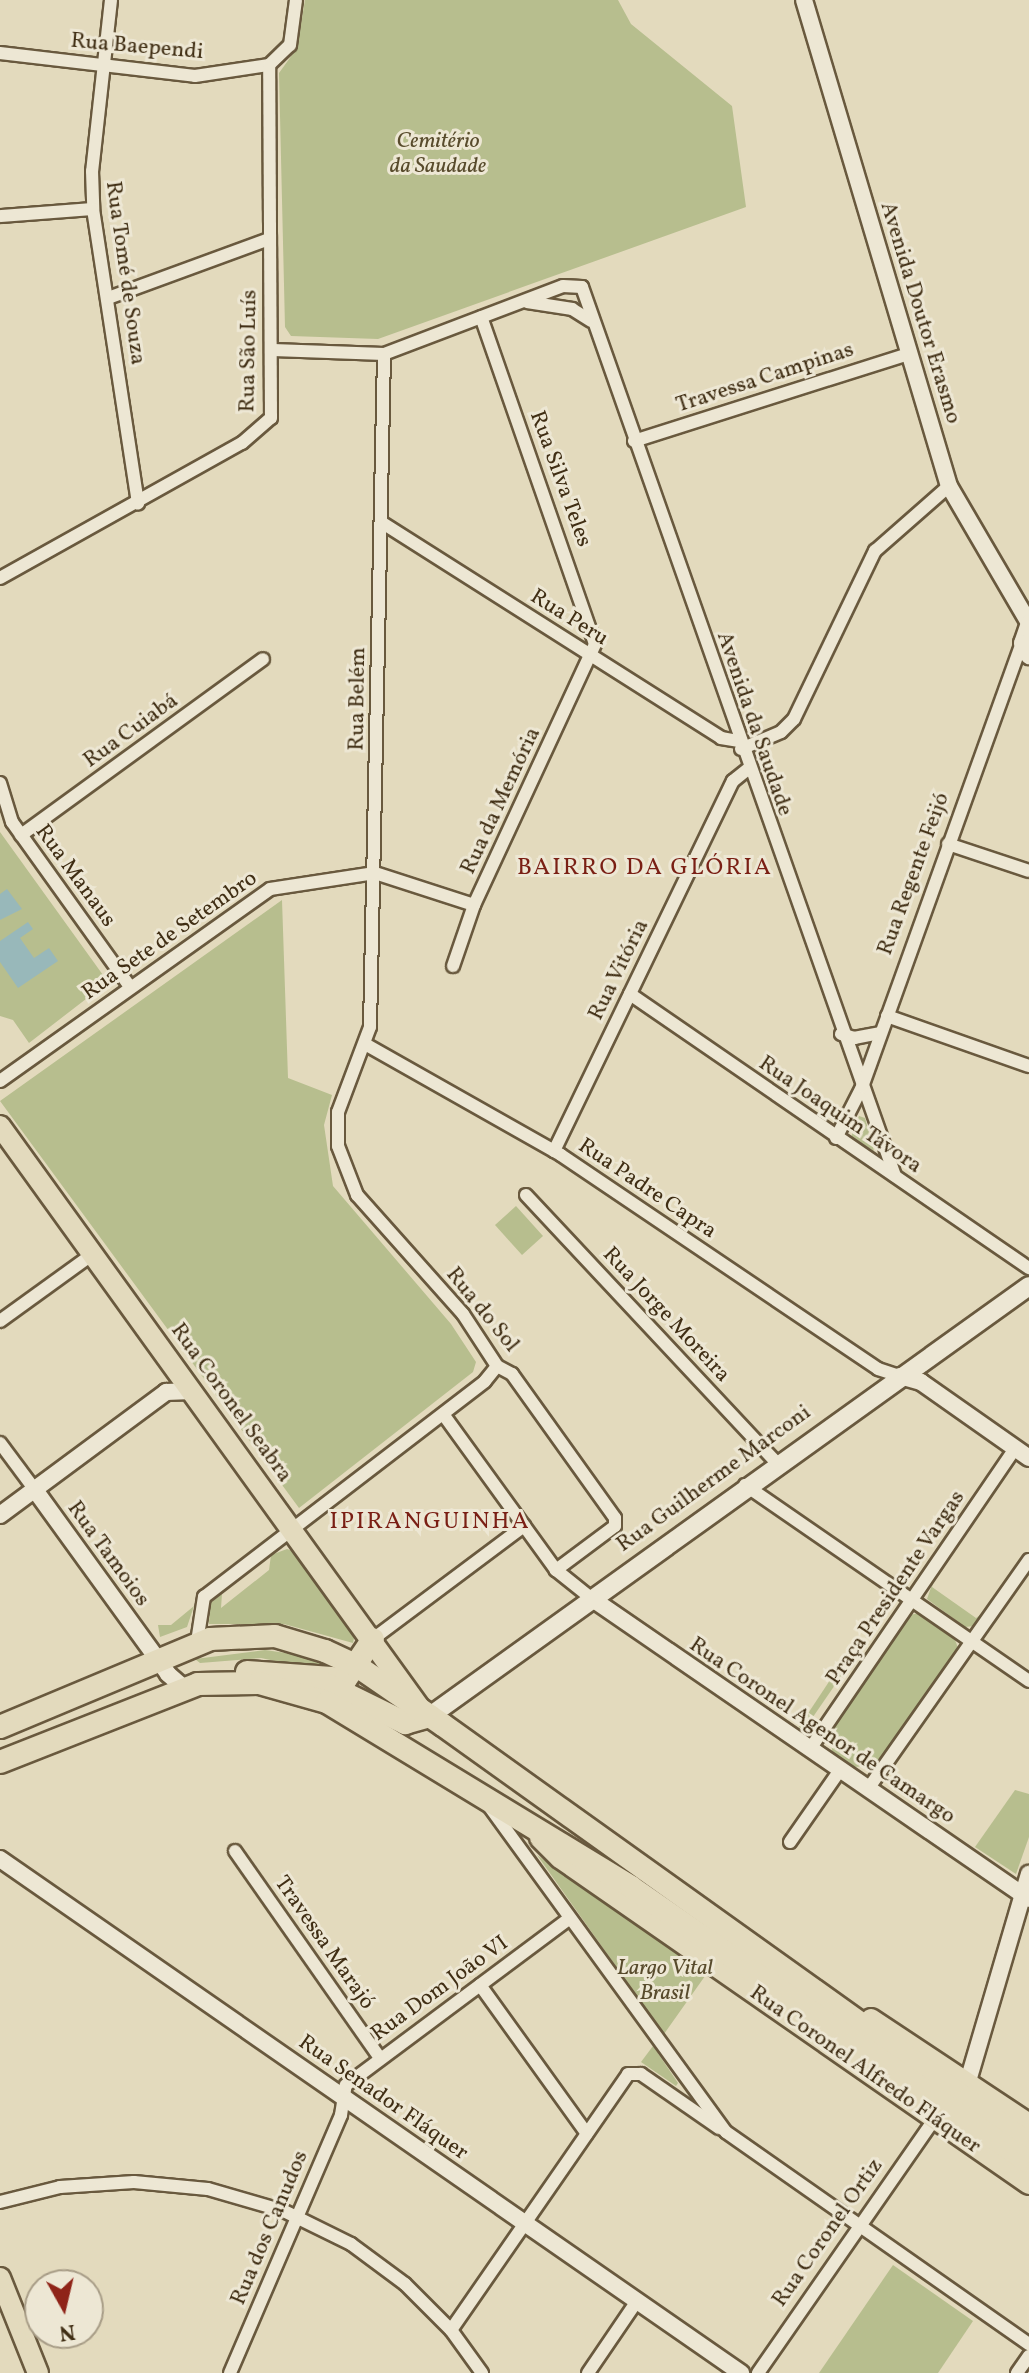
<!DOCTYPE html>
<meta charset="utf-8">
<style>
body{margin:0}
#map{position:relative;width:1029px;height:2373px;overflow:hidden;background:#e3dabd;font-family:Vollkorn,serif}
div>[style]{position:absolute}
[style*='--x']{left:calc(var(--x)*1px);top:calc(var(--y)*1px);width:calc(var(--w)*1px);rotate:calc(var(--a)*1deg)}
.green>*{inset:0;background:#b7be8e}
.water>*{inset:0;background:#98b8ba}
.roads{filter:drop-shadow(2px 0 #69593e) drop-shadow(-2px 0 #69593e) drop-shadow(0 2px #69593e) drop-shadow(0 -2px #69593e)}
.minor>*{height:12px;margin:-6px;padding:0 6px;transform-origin:6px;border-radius:6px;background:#ede7d4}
.tertiary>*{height:16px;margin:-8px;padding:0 8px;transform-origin:8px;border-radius:8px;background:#ede7d4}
.secondary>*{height:18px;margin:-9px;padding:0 9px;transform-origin:9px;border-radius:9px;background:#ede7d4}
.primary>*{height:20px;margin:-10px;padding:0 10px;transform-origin:10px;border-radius:10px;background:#e3dabd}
.trunk>*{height:22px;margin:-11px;padding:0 11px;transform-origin:11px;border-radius:11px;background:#e3dabd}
span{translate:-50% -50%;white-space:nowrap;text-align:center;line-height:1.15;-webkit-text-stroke:6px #ede7d4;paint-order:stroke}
.street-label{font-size:22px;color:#402e14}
.park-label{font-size:22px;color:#584b2c;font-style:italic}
.neighbourhood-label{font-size:24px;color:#7a1f14;letter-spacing:2px}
.north{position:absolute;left:24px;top:2269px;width:80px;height:80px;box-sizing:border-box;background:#ede7d4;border:2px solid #a89d87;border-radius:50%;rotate:172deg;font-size:22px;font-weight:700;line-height:32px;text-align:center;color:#402e14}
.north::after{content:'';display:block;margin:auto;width:28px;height:36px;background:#8f2418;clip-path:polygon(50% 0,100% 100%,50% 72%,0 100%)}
</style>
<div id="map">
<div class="green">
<div style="clip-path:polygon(305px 0,618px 0,631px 24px,732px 106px,746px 207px,378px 339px,291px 336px,285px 327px,279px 73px,297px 48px)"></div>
<div style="clip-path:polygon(0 832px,108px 982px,29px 1043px,13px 1020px,0 1016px)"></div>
<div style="clip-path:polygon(282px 900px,288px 1078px,332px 1095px,324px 1125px,333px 1186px,451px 1324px,476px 1362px,473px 1372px,299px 1508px,0 1101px)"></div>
<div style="clip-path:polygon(859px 1116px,865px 1118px,874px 1151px,851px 1137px)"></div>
<div style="clip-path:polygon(516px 1206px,543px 1236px,522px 1255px,495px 1225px)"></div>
<div style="clip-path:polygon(287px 1549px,296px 1552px,355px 1633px,353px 1643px,284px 1624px,209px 1624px,210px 1603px,222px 1594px,221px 1608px,269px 1570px,271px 1555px)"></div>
<div style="clip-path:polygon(934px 1579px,932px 1587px,976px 1618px,983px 1613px,974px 1626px,965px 1627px,927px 1599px)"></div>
<div style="clip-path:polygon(194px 1606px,187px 1627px,160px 1637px,158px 1625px,171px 1625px)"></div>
<div style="clip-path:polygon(919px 1613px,954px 1637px,958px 1648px,877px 1765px,854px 1767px,832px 1751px,831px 1731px,910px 1615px)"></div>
<div style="clip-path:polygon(265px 1650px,300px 1655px,336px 1668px,326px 1672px,261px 1658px,200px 1663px,195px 1659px)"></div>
<div style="clip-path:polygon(842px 1662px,848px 1666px,804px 1730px,799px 1727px)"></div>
<div style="clip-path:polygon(1015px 1790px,1029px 1794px,1029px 1837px,1016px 1874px,975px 1847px)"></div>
<div style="clip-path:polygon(537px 1855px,673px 1951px,710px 1969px,664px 2034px)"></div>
<div style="clip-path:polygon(653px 2046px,678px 2083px,676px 2086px,641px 2062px)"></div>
<div style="clip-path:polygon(893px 2265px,973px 2321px,938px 2373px,819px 2373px)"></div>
</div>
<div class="water">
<div style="clip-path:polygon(7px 889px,22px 909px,0 920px,0 894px)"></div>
<div style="clip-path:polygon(28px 922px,33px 929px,20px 938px,34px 958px,49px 948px,58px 961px,18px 988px,0 962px,0 941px)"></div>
</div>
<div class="roads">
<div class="minor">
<div style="--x:111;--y:0;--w:172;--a:96.3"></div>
<div style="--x:92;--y:171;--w:38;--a:88"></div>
<div style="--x:93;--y:209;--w:298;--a:81.3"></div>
<div style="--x:0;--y:53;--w:196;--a:6.7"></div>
<div style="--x:195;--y:76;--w:75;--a:-8.5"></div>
<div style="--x:269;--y:65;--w:29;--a:-44"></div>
<div style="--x:290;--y:45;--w:45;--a:-82.4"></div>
<div style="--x:0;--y:216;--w:93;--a:-4.3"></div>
<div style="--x:108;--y:298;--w:171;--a:-20.1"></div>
<div style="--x:527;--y:302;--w:46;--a:8.8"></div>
<div style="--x:572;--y:309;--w:22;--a:32"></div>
<div style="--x:273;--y:350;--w:111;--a:2.1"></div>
<div style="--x:384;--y:354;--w:191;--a:-20.8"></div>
<div style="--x:563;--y:286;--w:19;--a:3"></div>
<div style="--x:582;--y:287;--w:942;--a:70.6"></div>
<div style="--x:384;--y:354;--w:673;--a:91.19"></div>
<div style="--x:370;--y:1027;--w:91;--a:110.6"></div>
<div style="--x:338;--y:1112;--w:34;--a:90"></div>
<div style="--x:338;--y:1146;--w:53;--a:68.8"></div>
<div style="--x:357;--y:1195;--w:159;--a:48.3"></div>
<div style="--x:463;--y:1314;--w:62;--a:56.8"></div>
<div style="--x:497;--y:1366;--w:17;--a:28"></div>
<div style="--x:512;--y:1374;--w:177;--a:54.4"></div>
<div style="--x:615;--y:1518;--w:8;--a:90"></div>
<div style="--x:615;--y:1526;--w:74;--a:143.3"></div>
<div style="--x:634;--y:441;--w:288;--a:-17.6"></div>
<div style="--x:381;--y:522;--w:403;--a:32.4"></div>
<div style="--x:721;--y:738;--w:17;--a:10"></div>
<div style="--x:0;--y:578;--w:277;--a:-29.2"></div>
<div style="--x:242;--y:443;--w:38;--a:-41"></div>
<div style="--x:271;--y:418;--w:353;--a:-90.3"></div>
<div style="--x:741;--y:749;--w:43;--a:-23"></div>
<div style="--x:781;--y:732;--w:18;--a:-45"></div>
<div style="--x:794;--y:719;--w:187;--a:-64.3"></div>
<div style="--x:875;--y:551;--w:98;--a:-41.3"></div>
<div style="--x:0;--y:783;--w:41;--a:72.9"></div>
<div style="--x:12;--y:822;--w:203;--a:54.4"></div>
<div style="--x:21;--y:835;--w:299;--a:-36"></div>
<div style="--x:948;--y:844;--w:85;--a:18.4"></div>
<div style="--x:453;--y:966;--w:65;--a:-71"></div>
<div style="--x:474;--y:905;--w:288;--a:-65.1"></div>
<div style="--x:595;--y:644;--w:346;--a:-109.2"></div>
<div style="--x:630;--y:994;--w:484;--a:34.5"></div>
<div style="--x:887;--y:1016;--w:151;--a:19.4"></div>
<div style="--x:841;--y:1034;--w:14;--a:17"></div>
<div style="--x:854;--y:1038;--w:26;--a:-11"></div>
<div style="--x:365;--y:1044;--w:225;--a:29.5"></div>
<div style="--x:561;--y:1155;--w:382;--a:34"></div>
<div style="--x:878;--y:1369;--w:23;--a:18"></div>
<div style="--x:0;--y:1081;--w:331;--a:-35.4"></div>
<div style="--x:270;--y:889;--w:106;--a:-8.7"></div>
<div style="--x:375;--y:873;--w:104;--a:17.9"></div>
<div style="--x:836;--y:1138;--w:57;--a:-63"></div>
<div style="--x:862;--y:1087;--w:472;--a:-70.2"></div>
<div style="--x:554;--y:1151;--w:411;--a:-64.2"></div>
<div style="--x:733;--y:781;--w:19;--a:-39"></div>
<div style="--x:526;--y:1195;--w:367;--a:46.9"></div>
<div style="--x:0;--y:1321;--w:115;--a:-35.8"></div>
<div style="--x:443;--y:1414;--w:193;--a:54.1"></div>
<div style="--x:556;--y:1570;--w:45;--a:38.7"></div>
<div style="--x:0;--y:1443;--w:59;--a:53.3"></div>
<div style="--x:745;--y:1485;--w:345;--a:34.6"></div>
<div style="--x:373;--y:1639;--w:189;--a:-36.8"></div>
<div style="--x:197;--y:1642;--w:46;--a:-81.2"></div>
<div style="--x:204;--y:1597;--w:354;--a:-37.5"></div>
<div style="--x:485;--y:1381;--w:19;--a:-51"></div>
<div style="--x:810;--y:1749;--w:363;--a:-55.7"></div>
<div style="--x:868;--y:1789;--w:280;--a:-54.9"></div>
<div style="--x:489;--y:1806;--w:403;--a:54"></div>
<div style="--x:726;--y:2132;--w:370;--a:35"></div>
<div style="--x:790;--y:1842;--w:88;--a:-55.2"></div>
<div style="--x:235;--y:1851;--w:253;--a:55"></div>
<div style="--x:480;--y:1985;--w:183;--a:54.3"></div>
<div style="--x:0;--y:2202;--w:62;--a:-14"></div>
<div style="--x:60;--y:2187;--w:74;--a:-3.9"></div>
<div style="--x:134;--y:2182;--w:74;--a:5.4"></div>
<div style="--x:208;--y:2189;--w:79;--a:16.1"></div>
<div style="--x:284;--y:2211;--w:75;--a:26.2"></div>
<div style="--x:351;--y:2244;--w:67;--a:36.5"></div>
<div style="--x:405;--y:2284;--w:65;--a:45"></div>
<div style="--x:451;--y:2330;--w:53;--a:54.2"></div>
<div style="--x:451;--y:2330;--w:311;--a:-55.3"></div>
<div style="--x:628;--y:2074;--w:13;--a:0"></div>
<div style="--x:641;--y:2074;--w:95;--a:34.7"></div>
<div style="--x:230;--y:2373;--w:281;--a:-66.7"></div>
<div style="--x:341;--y:2115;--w:30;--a:-81"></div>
<div style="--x:346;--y:2085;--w:279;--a:-36.7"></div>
<div style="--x:588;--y:2373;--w:87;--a:-55.8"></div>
<div style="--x:758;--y:2373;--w:310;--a:-55.2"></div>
<div style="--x:1017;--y:2373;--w:21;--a:-55"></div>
</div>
<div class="tertiary">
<div style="--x:804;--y:0;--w:507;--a:73.39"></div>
<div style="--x:949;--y:486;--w:159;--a:59.7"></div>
<div style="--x:1029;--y:623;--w:21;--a:109"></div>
<div style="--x:1022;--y:643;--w:15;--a:62"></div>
<div style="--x:900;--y:1376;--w:22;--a:16"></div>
<div style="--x:921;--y:1382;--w:132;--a:35.1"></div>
<div style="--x:35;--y:1490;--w:227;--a:54.1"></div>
<div style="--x:168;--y:1674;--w:21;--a:41"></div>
<div style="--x:0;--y:1515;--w:207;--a:-36.5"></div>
<div style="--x:166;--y:1392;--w:26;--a:-2"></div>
<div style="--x:591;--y:1598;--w:531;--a:34.5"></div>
<div style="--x:0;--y:1859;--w:902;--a:34.75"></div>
<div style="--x:968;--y:2081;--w:216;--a:-73.6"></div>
</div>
<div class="secondary">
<div style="--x:430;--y:1716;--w:737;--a:-35.67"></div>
</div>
<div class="primary">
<div style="--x:0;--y:1126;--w:716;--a:54.2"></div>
<div style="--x:540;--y:1838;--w:28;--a:45"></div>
<div style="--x:560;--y:1858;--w:571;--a:34.8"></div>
<div style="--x:871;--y:2019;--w:190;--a:33.6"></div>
<div style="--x:0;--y:2278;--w:102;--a:68.2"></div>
</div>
<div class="trunk">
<div style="--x:247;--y:1672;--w:99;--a:4"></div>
<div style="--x:346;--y:1679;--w:48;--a:-56"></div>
<div style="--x:322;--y:1682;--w:93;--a:26.3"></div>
<div style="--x:405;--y:1723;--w:26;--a:-16"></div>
<div style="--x:0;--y:1727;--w:228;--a:-22.7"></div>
<div style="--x:210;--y:1639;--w:65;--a:-2.6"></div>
<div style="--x:275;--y:1636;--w:52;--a:16.7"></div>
<div style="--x:325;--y:1651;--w:35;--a:25"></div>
<div style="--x:357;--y:1666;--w:104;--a:34.5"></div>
<div style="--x:443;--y:1725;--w:720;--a:35.57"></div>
<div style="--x:0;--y:1762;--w:213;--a:-21.5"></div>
<div style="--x:198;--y:1684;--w:61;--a:-0.9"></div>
<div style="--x:259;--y:1683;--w:71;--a:15.6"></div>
<div style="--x:327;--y:1702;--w:356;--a:31.3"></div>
<div style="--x:631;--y:1887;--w:484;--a:34.7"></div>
</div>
</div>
<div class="street-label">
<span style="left:137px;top:47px;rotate:5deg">Rua Baependi</span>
<span style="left:125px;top:273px;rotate:82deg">Rua Tomé de Souza</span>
<span style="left:920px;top:313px;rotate:73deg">Avenida Doutor Erasmo</span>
<span style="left:249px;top:351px;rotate:-89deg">Rua São Luís</span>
<span style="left:765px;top:378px;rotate:-18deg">Travessa Campinas</span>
<span style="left:560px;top:479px;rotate:70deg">Rua Silva Teles</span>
<span style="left:569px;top:618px;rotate:32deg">Rua Peru</span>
<span style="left:358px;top:699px;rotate:-89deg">Rua Belém</span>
<span style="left:754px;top:724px;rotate:71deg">Avenida da Saudade</span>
<span style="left:131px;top:731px;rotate:-36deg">Rua Cuiabá</span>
<span style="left:501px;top:801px;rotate:-65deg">Rua da Memória</span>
<span style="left:914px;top:874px;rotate:-70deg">Rua Regente Feijó</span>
<span style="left:75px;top:876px;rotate:54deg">Rua Manaus</span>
<span style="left:170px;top:936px;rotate:-35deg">Rua Sete de Setembro</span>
<span style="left:619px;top:970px;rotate:-64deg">Rua Vitória</span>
<span style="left:840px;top:1115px;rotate:34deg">Rua Joaquim Távora</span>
<span style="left:647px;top:1189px;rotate:34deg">Rua Padre Capra</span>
<span style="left:482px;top:1310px;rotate:51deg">Rua do Sol</span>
<span style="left:666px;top:1315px;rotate:47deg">Rua Jorge Moreira</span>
<span style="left:231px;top:1403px;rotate:54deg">Rua Coronel Seabra</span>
<span style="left:714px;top:1479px;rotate:-36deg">Rua Guilherme Marconi</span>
<span style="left:108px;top:1554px;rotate:54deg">Rua Tamoios</span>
<span style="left:896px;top:1588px;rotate:-56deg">Praça Presidente Vargas</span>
<span style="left:822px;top:1731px;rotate:34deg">Rua Coronel Agenor de Camargo</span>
<span style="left:324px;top:1943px;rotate:55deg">Travessa Marajó</span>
<span style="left:440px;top:1989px;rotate:-36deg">Rua Dom João VI</span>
<span style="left:865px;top:2070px;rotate:35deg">Rua Coronel Alfredo Fláquer</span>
<span style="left:383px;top:2098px;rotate:35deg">Rua Senador Fláquer</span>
<span style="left:270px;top:2228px;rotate:-67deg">Rua dos Canudos</span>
<span style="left:828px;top:2233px;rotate:-55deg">Rua Coronel Ortiz</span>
</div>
<div class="park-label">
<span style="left:438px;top:154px">Cemitério<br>da Saudade</span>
<span style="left:665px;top:1981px">Largo Vital<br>Brasil</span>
</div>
<div class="neighbourhood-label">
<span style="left:645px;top:869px">BAIRRO DA GLÓRIA</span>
<span style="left:430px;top:1523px">IPIRANGUINHA</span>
</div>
<div class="north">N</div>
</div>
